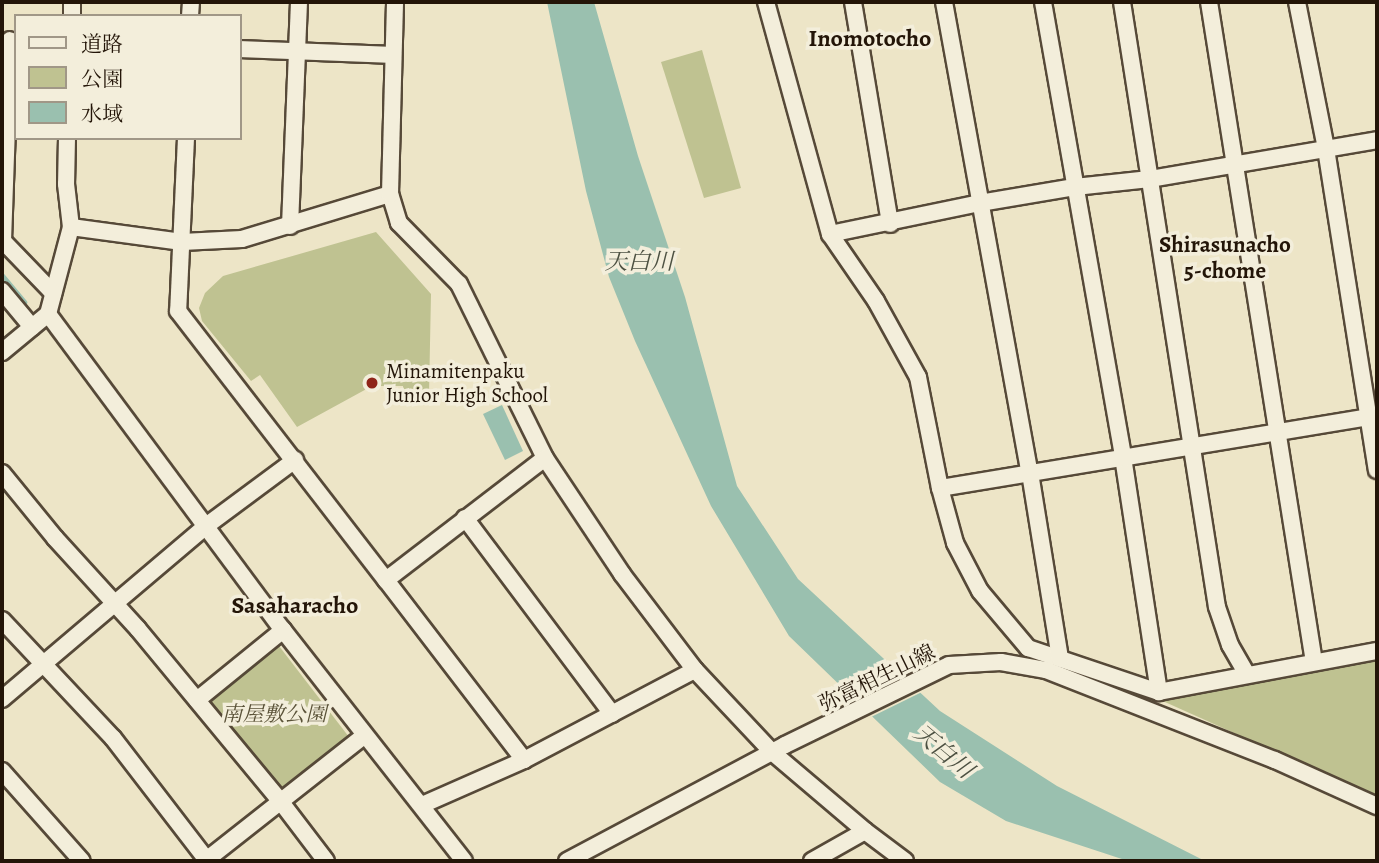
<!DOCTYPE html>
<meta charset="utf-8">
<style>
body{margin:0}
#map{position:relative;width:1379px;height:863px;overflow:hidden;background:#ede5c7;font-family:Alegreya,"Noto Serif JP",serif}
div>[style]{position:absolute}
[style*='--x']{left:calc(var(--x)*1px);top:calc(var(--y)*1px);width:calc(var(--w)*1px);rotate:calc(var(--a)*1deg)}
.green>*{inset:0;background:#bfc291}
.water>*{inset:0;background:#9ac0af}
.pier>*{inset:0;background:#ede5c7}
.stream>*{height:4.5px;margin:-2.25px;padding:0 2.25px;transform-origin:2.25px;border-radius:2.25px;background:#9ac0af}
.roads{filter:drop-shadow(2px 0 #564938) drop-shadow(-2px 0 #564938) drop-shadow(0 2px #564938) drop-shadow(0 -2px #564938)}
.minor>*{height:16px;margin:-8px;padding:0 8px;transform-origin:8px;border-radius:8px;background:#f3eedb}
.dots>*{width:19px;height:19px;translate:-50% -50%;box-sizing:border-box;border:4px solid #f3eedb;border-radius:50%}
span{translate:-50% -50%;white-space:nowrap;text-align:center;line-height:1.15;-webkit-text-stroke:7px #f3eedb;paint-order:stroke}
.poi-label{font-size:21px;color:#231508}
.left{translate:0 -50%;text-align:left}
.street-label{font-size:21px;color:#231508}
.park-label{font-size:21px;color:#5a5238;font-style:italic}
.neighbourhood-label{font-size:23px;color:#231508;font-weight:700}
.water-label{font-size:23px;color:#4d5142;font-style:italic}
.quarter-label{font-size:24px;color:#231508;font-weight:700}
.frame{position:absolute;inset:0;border:4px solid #231508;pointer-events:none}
.legend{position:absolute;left:14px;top:14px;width:228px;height:126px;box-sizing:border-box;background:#f3eedb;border:2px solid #a09787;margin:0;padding:9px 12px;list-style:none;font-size:21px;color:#231508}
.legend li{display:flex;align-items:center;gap:14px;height:35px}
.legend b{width:35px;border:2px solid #a09787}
</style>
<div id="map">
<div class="green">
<div style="clip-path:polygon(702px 50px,741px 188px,704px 198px,661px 62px)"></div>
<div style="clip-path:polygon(376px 232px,431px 294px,429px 394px,403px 394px,403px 386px,372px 386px,297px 427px,260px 375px,251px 381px,202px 321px,199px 308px,205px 293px,223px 276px)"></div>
<div style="clip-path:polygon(271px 644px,279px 646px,349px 737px,348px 743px,286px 792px,279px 790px,208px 705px,208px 699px)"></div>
<div style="clip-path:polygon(1377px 655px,1377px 797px,1156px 698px)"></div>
</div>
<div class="water">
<div style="clip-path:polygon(547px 2px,594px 2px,638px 156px,685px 297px,737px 486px,798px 579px,940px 711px,1057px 786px,1205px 861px,1128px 861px,1006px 821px,940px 782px,789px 636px,711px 506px,635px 341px,609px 277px,586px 191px)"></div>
<div style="clip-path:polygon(502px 405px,523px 451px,505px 460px,483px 414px)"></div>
</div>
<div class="pier">
<div style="clip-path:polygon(898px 667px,924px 691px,869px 718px,845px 695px)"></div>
</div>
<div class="stream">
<div style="--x:2;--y:275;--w:35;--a:50"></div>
</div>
<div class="roads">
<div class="minor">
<div style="--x:766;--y:2;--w:241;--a:74.6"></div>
<div style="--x:830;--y:234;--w:81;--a:55.5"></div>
<div style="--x:876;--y:301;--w:87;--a:61.1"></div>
<div style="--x:918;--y:377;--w:113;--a:78.8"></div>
<div style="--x:940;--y:488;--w:57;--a:74.7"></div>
<div style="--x:955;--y:543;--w:54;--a:62.5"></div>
<div style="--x:980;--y:591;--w:75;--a:49.9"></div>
<div style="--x:1028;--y:648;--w:138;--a:18.6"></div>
<div style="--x:1159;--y:692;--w:222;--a:-10.7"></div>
<div style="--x:853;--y:2;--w:225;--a:80.5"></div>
<div style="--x:944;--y:2;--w:479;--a:79.7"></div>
<div style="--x:1030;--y:473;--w:188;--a:80.8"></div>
<div style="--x:1043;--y:2;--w:462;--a:80"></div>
<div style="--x:1123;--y:457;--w:238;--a:81.3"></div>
<div style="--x:1122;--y:2;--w:612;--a:81.08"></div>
<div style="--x:1217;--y:607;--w:40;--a:71.1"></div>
<div style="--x:1230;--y:645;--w:34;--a:60"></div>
<div style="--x:1209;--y:2;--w:668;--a:80.96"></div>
<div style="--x:1297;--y:2;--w:150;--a:78.8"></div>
<div style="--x:1326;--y:149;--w:325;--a:81"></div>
<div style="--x:72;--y:16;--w:14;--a:-90"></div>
<div style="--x:190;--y:16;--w:14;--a:-86"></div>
<div style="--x:240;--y:49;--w:153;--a:2.2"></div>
<div style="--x:67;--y:138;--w:46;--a:91.2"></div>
<div style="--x:66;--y:184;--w:43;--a:83.4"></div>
<div style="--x:71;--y:227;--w:90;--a:104.8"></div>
<div style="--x:48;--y:314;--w:394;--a:53.4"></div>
<div style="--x:283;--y:630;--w:293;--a:51.9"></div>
<div style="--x:186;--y:138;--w:173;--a:92.6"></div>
<div style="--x:178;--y:311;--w:340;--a:52.3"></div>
<div style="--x:386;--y:580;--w:200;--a:-37.5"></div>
<div style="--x:545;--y:458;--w:194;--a:-116.3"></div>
<div style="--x:459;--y:284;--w:86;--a:-134.5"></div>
<div style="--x:399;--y:223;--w:30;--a:-107"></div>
<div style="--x:290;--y:226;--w:224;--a:-87.7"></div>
<div style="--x:71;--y:227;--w:112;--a:7.7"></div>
<div style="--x:182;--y:242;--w:60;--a:-2.9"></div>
<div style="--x:242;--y:239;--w:155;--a:-16.9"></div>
<div style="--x:390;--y:194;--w:192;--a:-88.5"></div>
<div style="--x:830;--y:234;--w:153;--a:-11.7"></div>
<div style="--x:980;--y:203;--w:96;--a:-9.6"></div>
<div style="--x:1075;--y:187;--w:75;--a:-6.1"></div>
<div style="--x:1150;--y:179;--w:230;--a:-9.7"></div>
<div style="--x:2;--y:240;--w:74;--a:46.1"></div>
<div style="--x:3;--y:241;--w:201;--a:-88"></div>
<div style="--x:2;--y:291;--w:47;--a:50.2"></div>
<div style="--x:2;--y:352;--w:60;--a:-39.6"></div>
<div style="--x:545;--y:458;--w:139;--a:56.4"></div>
<div style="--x:622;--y:574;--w:121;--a:52.8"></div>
<div style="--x:695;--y:670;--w:112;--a:46.8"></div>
<div style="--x:772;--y:752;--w:122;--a:40.3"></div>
<div style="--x:865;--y:831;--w:50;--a:36.9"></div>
<div style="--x:2;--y:473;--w:84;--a:50.8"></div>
<div style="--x:55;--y:538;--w:123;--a:47.6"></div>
<div style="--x:138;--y:629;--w:224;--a:50.4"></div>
<div style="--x:281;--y:802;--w:74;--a:52.7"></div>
<div style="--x:940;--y:488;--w:443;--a:-9.4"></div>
<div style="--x:465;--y:518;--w:245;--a:53.1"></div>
<div style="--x:386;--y:580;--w:227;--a:52.5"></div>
<div style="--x:2;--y:620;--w:162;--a:46.8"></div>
<div style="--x:113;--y:738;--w:154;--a:52.4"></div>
<div style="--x:2;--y:699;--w:267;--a:-40.3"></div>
<div style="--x:206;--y:526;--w:111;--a:-36.6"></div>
<div style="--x:197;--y:700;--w:111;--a:-39.1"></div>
<div style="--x:2;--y:771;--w:120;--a:48.4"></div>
<div style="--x:422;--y:805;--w:111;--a:-23.8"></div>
<div style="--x:524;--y:760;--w:193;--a:-27.8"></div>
<div style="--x:205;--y:861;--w:202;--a:-38.2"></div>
<div style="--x:567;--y:861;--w:247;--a:-28"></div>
<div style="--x:785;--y:745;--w:182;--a:-26"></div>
<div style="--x:949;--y:665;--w:52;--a:-3.3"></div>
<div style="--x:1001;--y:662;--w:46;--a:10.1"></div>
<div style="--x:1046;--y:670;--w:246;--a:21.5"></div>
<div style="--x:1275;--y:760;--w:112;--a:24.3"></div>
<div style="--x:812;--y:861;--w:61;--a:-29.5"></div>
</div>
</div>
<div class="dots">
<div style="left:372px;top:383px;background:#8f2418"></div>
</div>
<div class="poi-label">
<span class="left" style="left:386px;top:383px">Minamitenpaku<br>Junior High School</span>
</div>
<div class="street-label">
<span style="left:877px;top:678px;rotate:-26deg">弥富相生山線</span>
</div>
<div class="park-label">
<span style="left:274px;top:714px">南屋敷公園</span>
</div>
<div class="neighbourhood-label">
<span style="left:1225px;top:258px">Shirasunacho<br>5-chome</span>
</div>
<div class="water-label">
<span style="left:639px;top:262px">天白川</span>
<span style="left:943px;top:752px;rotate:40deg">天白川</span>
</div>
<div class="quarter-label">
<span style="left:870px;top:39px">Inomotocho</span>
<span style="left:295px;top:606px">Sasaharacho</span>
</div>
<div class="frame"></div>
<ul class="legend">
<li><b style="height:9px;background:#f3eedb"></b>道路</li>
<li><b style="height:19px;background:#bfc291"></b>公園</li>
<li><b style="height:19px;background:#9ac0af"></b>水域</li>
</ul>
</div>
